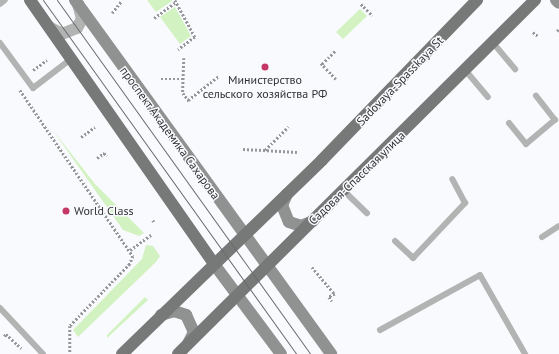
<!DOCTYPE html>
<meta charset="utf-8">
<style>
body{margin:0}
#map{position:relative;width:559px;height:354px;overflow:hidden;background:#f9fafd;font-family:"PT Sans",sans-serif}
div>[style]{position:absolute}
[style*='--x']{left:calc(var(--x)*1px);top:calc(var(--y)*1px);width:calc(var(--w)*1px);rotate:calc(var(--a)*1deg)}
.green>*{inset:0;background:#d2f2c2}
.path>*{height:2.5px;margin-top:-1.25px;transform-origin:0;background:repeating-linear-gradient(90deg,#97979a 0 2px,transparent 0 4px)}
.lane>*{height:6px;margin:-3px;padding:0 3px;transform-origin:3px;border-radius:3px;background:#b2b4b3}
.street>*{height:12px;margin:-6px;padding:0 6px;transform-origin:6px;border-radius:6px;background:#b2b4b3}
.secondary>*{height:12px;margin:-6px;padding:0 6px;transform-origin:6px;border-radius:6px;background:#909291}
.primary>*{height:12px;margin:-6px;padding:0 6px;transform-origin:6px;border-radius:6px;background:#777978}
.tram>*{height:1px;margin:-0.5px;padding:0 0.5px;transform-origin:0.5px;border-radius:0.5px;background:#6b6b6d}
.dots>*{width:11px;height:11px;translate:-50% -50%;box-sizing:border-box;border:2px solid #f9fafd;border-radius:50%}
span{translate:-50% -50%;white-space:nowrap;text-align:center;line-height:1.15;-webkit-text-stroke:3px #f9fafd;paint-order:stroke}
.poi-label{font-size:12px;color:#333335}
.left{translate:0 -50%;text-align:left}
.street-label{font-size:12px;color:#333335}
</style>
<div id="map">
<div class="green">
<div style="clip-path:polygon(147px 0,172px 0,172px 1px,156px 12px)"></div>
<div style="clip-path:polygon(175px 7px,191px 36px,180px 44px,160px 17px)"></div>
<div style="clip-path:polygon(360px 9px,367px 16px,343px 39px,336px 32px)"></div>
<div style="clip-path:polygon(52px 129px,95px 184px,144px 233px,139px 236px,123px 230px)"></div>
<div style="clip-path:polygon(146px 245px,153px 246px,160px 256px,156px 262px,78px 337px,73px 330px,142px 259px)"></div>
<div style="clip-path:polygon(145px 297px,148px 300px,107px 338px,107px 335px)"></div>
</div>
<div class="path">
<div style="--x:175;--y:0;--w:42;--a:61.6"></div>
<div style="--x:195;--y:37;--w:21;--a:143"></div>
<div style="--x:361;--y:4;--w:16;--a:45"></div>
<div style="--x:112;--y:13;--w:16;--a:-52"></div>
<div style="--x:154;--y:18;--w:27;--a:-36"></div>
<div style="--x:557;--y:31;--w:3;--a:-45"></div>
<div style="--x:533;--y:32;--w:6;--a:39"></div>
<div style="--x:184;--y:58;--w:35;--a:92"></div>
<div style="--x:183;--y:93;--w:10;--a:53"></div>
<div style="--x:321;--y:63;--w:22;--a:47"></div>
<div style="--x:322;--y:64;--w:20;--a:-45"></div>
<div style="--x:33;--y:70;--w:17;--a:-36"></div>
<div style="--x:161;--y:79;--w:22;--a:0"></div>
<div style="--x:20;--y:90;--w:201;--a:55.8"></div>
<div style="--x:133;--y:256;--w:9;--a:111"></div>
<div style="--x:130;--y:264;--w:86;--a:134.1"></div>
<div style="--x:70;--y:326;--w:28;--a:90"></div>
<div style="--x:188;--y:100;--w:39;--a:-38"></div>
<div style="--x:81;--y:137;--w:17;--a:-36"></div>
<div style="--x:243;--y:149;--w:54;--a:3.2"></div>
<div style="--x:265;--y:150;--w:33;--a:-45"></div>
<div style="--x:97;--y:158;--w:9;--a:-36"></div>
<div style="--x:104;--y:153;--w:4;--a:45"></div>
<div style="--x:153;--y:220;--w:2;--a:63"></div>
<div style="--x:130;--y:250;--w:26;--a:-36"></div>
<div style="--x:312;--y:267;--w:35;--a:50"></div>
<div style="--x:335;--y:294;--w:7;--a:153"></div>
<div style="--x:329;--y:297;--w:5;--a:53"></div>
<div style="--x:4;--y:336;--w:3;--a:-45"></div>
<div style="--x:6;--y:334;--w:21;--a:43"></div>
</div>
<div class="lane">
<div style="--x:0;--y:4;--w:6;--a:-39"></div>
<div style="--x:0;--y:43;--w:56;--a:53.7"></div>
<div style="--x:33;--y:88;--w:48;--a:-37.3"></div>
<div style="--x:494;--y:44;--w:33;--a:50"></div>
<div style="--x:466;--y:71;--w:34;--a:50"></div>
<div style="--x:509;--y:123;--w:27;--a:51"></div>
<div style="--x:526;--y:144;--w:38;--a:-40"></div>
<div style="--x:555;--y:120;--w:31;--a:-128"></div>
<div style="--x:344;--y:191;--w:32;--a:44"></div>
<div style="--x:542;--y:237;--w:20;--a:-33"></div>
<div style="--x:395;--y:241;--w:25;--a:43"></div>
<div style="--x:413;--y:258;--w:76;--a:-46.6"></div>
<div style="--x:465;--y:203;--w:27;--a:-118"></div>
<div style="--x:0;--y:308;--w:63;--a:46.9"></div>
<div style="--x:380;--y:330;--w:114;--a:-28.8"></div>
<div style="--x:480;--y:275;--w:91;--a:60.3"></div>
</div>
<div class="street">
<div style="--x:49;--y:27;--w:15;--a:28"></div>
<div style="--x:62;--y:34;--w:16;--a:-22"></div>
<div style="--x:77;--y:28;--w:10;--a:-61"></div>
<div style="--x:82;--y:19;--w:16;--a:-105"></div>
</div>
<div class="secondary">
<div style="--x:75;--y:0;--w:437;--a:54.1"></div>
<div style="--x:556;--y:0;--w:4;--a:45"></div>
<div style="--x:287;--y:194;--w:12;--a:114"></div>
<div style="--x:282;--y:205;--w:18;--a:68"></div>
<div style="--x:289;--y:222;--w:13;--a:18"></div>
<div style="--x:301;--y:226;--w:13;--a:-23"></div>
<div style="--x:214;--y:264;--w:112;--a:53.3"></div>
<div style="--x:161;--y:315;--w:14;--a:-17"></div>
<div style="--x:174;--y:311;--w:13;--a:18"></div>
<div style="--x:186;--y:315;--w:19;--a:65"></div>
<div style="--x:194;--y:332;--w:13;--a:117"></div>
</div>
<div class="primary">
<div style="--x:30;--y:0;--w:322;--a:55.1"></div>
<div style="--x:122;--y:354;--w:279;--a:-44.1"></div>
<div style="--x:322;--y:160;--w:223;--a:-45.9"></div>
<div style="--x:178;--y:354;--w:503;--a:-44.76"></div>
</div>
<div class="tram">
<div style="--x:43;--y:0;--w:435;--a:54.4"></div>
<div style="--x:57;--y:0;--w:435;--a:54.4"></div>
</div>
<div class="dots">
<div style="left:265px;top:67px;background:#c53866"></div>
<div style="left:66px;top:211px;background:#c53866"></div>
</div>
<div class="poi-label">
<span style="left:265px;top:87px">Министерство<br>сельского хозяйства РФ</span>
<span class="left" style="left:74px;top:211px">World Class</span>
</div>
<div class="street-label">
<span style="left:400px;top:81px;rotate:-46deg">Sadovaya-Spasskaya St</span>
<span style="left:170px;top:133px;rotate:54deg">проспект Академика Сахарова</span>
<span style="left:357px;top:178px;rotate:-44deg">Садовая-Спасская улица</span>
</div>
</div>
